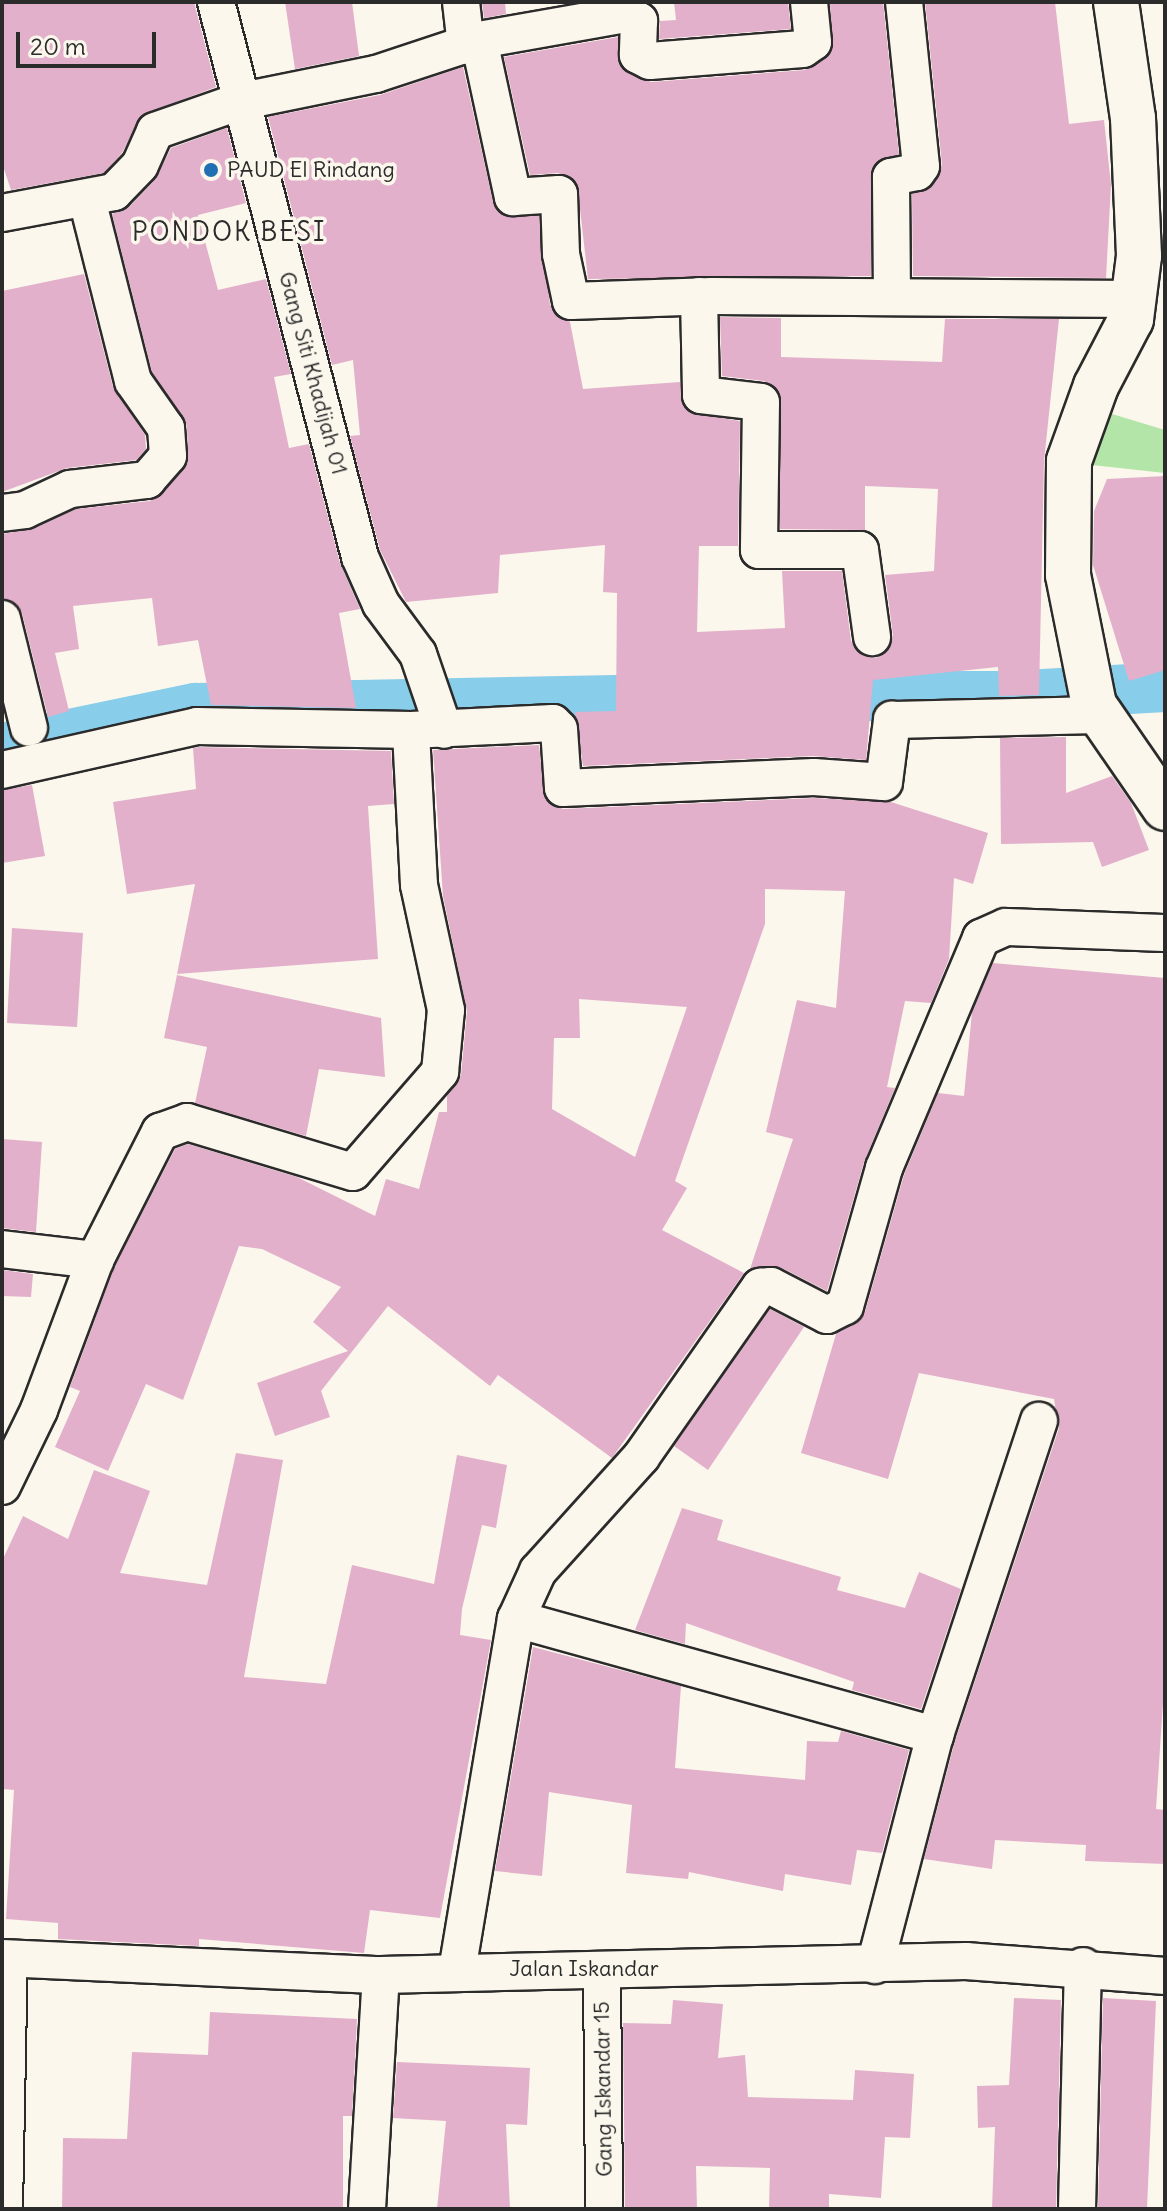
<!DOCTYPE html>
<style>
body{margin:0}
#map{position:relative;width:1167px;height:2211px;overflow:hidden;background:#fbf7ec;font-family:Delius,sans-serif}
div>[style]{position:absolute}
[style*='--x']{left:calc(var(--x)*1px);top:calc(var(--y)*1px);width:calc(var(--w)*1px);rotate:calc(var(--a)*1deg)}
.green>*{inset:0;background:#b2e5a7}
.canal>*{height:50px;margin:-25px;padding:0 25px;transform-origin:25px;border-radius:25px;background:#88cdea}
.building>*{inset:0;background:#e3b0cb}
.roads{filter:drop-shadow(2px 0 #2b2b2b) drop-shadow(-2px 0 #2b2b2b) drop-shadow(0 2px #2b2b2b) drop-shadow(0 -2px #2b2b2b)}
.street>*{height:36px;margin:-18px;padding:0 18px;transform-origin:18px;border-radius:18px;background:#fbf7ec}
.secondary>*{height:44px;margin:-22px;padding:0 22px;transform-origin:22px;border-radius:22px;background:#fbf7ec}
.dots>*{width:22px;height:22px;translate:-50% -50%;box-sizing:border-box;border:4px solid #fbf7ec;border-radius:50%}
span{translate:-50% -50%;white-space:nowrap;text-align:center;line-height:1.15;-webkit-text-stroke:7px #fbf7ec;paint-order:stroke}
.poi-label{font-size:22px;color:#2b2b2b}
.left{translate:0 -50%;text-align:left}
.street-label{font-size:22px;color:#2b2b2b}
.quarter-label{font-size:26px;color:#2b2b2b;letter-spacing:2px}
.frame{position:absolute;inset:0;border:4px solid #2b2b2b;pointer-events:none}
.scale{position:absolute;left:16px;top:32px;width:140px;height:36px;box-sizing:border-box;border:4px solid #2b2b2b;border-top:0;padding-left:10px;font-size:24px;line-height:28px;white-space:nowrap;color:#2b2b2b;-webkit-text-stroke:6px #fbf7ec;paint-order:stroke}
</style>
<div id="map">
<div class="green">
<div style="clip-path:polygon(1112px 414px,1165px 430px,1165px 473px,1092px 465px)"></div>
</div>
<div class="canal">
<div style="--x:804;--y:696;--w:204;--a:0"></div>
<div style="--x:1008;--y:696;--w:157;--a:-3.3"></div>
<div style="--x:2;--y:748;--w:198;--a:-11.7"></div>
<div style="--x:196;--y:708;--w:488;--a:-1.1"></div>
</div>
<div class="building">
<div style="clip-path:polygon(2px 2px,194px 2px,216px 87px,141px 115px,122px 153px,104px 173px,11px 190px,2px 163px)"></div>
<div style="clip-path:polygon(285px 2px,352px 2px,359px 56px,295px 69px)"></div>
<div style="clip-path:polygon(482px 2px,505px 2px,506px 14px,484px 18px)"></div>
<div style="clip-path:polygon(674px 2px,788px 2px,791px 29px,659px 39px,660px 21px,676px 20px)"></div>
<div style="clip-path:polygon(830px 2px,883px 2px,899px 154px,872px 168px,871px 276px,588px 279px,577px 183px,558px 173px,530px 175px,504px 57px,618px 37px,621px 66px,651px 82px,805px 70px,832px 50px)"></div>
<div style="clip-path:polygon(925px 2px,1055px 2px,1069px 124px,1104px 120px,1111px 185px,1106px 278px,913px 276px,912px 194px,934px 184px,942px 164px)"></div>
<div style="clip-path:polygon(463px 67px,493px 202px,505px 216px,539px 216px,550px 305px,570px 322px,583px 389px,680px 382px,690px 413px,740px 421px,738px 546px,699px 546px,697px 632px,785px 628px,782px 571px,842px 571px,851px 641px,863px 656px,876px 658px,885px 653px,893px 635px,885px 575px,934px 571px,938px 489px,865px 486px,865px 530px,780px 529px,780px 393px,764px 381px,722px 376px,720px 317px,781px 318px,781px 357px,942px 362px,945px 319px,1059px 319px,1044px 461px,1039px 695px,999px 696px,998px 667px,873px 680px,866px 760px,813px 756px,583px 766px,575px 712px,616px 711px,617px 593px,603px 592px,605px 545px,500px 555px,498px 593px,406px 602px,380px 550px,350px 436px,360px 435px,353px 360px,332px 365px,268px 117px,380px 95px)"></div>
<div style="clip-path:polygon(227px 128px,246px 203px,198px 215px,218px 290px,266px 279px,291px 374px,274px 377px,289px 448px,309px 444px,340px 563px,360px 609px,339px 613px,356px 708px,211px 705px,198px 640px,158px 646px,152px 598px,73px 606px,79px 649px,55px 653px,69px 711px,48px 717px,22px 613px,2px 599px,2px 534px,33px 529px,76px 509px,150px 501px,188px 463px,187px 426px,152px 372px,112px 214px,129px 207px,155px 180px,171px 148px)"></div>
<div style="clip-path:polygon(84px 274px,113px 387px,145px 435px,146px 449px,137px 460px,67px 468px,2px 492px,2px 291px)"></div>
<div style="clip-path:polygon(1165px 476px,1165px 670px,1129px 681px,1093px 565px,1094px 511px,1107px 479px)"></div>
<div style="clip-path:polygon(1066px 737px,1066px 793px,1112px 776px,1131px 803px,1149px 850px,1102px 867px,1093px 842px,1001px 844px,1000px 738px)"></div>
<div style="clip-path:polygon(evenodd,539px 745px,545px 799px,563px 809px,814px 798px,891px 802px,988px 833px,973px 884px,954px 878px,949px 959px,931px 1003px,905px 1001px,887px 1087px,895px 1088px,864px 1162px,827px 1291px,780px 1267px,750px 1269px,793px 1139px,766px 1132px,797px 1000px,836px 1008px,845px 891px,765px 889px,765px 924px,675px 1181px,687px 1188px,662px 1230px,744px 1273px,612px 1458px,498px 1375px,490px 1386px,388px 1306px,321px 1391px,330px 1417px,275px 1436px,257px 1383px,348px 1351px,313px 1322px,341px 1287px,262px 1249px,239px 1246px,183px 1400px,146px 1384px,108px 1471px,55px 1447px,80px 1391px,70px 1387px,114px 1268px,175px 1149px,188px 1144px,297px 1177px,375px 1216px,386px 1179px,419px 1189px,439px 1112px,447px 1112px,447px 1096px,461px 1075px,467px 1012px,443px 896px,433px 750px,539px 745px,579px 999px,687px 1007px,635px 1157px,552px 1109px,554px 1038px,580px 1038px,579px 999px)"></div>
<div style="clip-path:polygon(199px 747px,391px 751px,394px 804px,368px 806px,378px 959px,177px 974px,195px 884px,127px 894px,113px 802px,196px 789px,193px 748px)"></div>
<div style="clip-path:polygon(32px 785px,45px 856px,2px 863px,2px 790px)"></div>
<div style="clip-path:polygon(12px 928px,83px 933px,77px 1027px,7px 1023px)"></div>
<div style="clip-path:polygon(993px 963px,1165px 978px,1165px 1673px,1156px 1809px,1165px 1810px,1165px 1864px,1085px 1861px,1086px 1845px,995px 1840px,992px 1869px,924px 1859px,955px 1741px,1059px 1428px,1054px 1399px,919px 1373px,888px 1479px,801px 1453px,836px 1334px,865px 1312px,904px 1175px,938px 1093px,964px 1096px,972px 1012px)"></div>
<div style="clip-path:polygon(177px 975px,381px 1018px,385px 1077px,319px 1069px,306px 1136px,195px 1103px,207px 1047px,164px 1038px)"></div>
<div style="clip-path:polygon(2px 1139px,42px 1142px,36px 1232px,2px 1228px)"></div>
<div style="clip-path:polygon(2px 1270px,33px 1274px,31px 1297px,2px 1296px)"></div>
<div style="clip-path:polygon(770px 1309px,804px 1327px,708px 1470px,674px 1446px)"></div>
<div style="clip-path:polygon(236px 1453px,283px 1460px,244px 1677px,326px 1684px,352px 1565px,434px 1584px,457px 1455px,507px 1465px,496px 1528px,482px 1525px,462px 1609px,460px 1635px,491px 1640px,440px 1918px,370px 1910px,364px 1953px,199px 1939px,199px 1946px,58px 1939px,58px 1923px,6px 1919px,14px 1790px,2px 1789px,2px 1561px,23px 1516px,68px 1539px,94px 1470px,150px 1491px,120px 1573px,207px 1585px)"></div>
<div style="clip-path:polygon(682px 1508px,723px 1520px,717px 1540px,841px 1577px,837px 1590px,905px 1608px,919px 1572px,961px 1589px,921px 1709px,852px 1690px,854px 1682px,686px 1623px,685px 1644px,635px 1630px)"></div>
<div style="clip-path:polygon(533px 1647px,681px 1686px,675px 1768px,805px 1780px,807px 1741px,838px 1742px,841px 1731px,909px 1750px,882px 1853px,857px 1850px,851px 1885px,785px 1874px,783px 1891px,689px 1872px,688px 1879px,626px 1873px,632px 1805px,549px 1792px,542px 1876px,495px 1871px)"></div>
<div style="clip-path:polygon(1014px 1998px,1061px 2000px,1056px 2209px,992px 2209px,995px 2127px,978px 2128px,977px 2086px,1009px 2085px)"></div>
<div style="clip-path:polygon(1103px 1998px,1156px 2001px,1147px 2209px,1098px 2209px)"></div>
<div style="clip-path:polygon(673px 2000px,723px 2004px,718px 2058px,745px 2055px,748px 2097px,853px 2100px,855px 2070px,914px 2074px,910px 2138px,885px 2137px,881px 2198px,829px 2194px,829px 2209px,769px 2209px,770px 2168px,696px 2166px,697px 2209px,625px 2209px,623px 2023px,671px 2024px)"></div>
<div style="clip-path:polygon(210px 2012px,357px 2019px,352px 2116px,343px 2116px,343px 2209px,62px 2209px,63px 2138px,127px 2139px,132px 2052px,208px 2055px)"></div>
<div style="clip-path:polygon(397px 2062px,530px 2068px,527px 2125px,506px 2124px,510px 2209px,437px 2209px,446px 2121px,393px 2118px)"></div>
</div>
<div class="roads">
<div class="street">
<div style="--x:216;--y:2;--w:573;--a:75.45"></div>
<div style="--x:360;--y:557;--w:51;--a:65.9"></div>
<div style="--x:381;--y:604;--w:62;--a:53.5"></div>
<div style="--x:418;--y:654;--w:80;--a:71.1"></div>
<div style="--x:461;--y:2;--w:44;--a:83.5"></div>
<div style="--x:479;--y:40;--w:161;--a:77.8"></div>
<div style="--x:513;--y:197;--w:46;--a:-3.7"></div>
<div style="--x:559;--y:194;--w:60;--a:88.1"></div>
<div style="--x:561;--y:254;--w:48;--a:78"></div>
<div style="--x:571;--y:301;--w:141;--a:-2"></div>
<div style="--x:712;--y:296;--w:422;--a:0.4"></div>
<div style="--x:2;--y:213;--w:114;--a:-10.6"></div>
<div style="--x:114;--y:192;--w:37;--a:-46"></div>
<div style="--x:140;--y:165;--w:37;--a:-66"></div>
<div style="--x:155;--y:131;--w:88;--a:-19.3"></div>
<div style="--x:238;--y:102;--w:141;--a:-11.5"></div>
<div style="--x:376;--y:74;--w:108;--a:-18.3"></div>
<div style="--x:479;--y:40;--w:149;--a:-10"></div>
<div style="--x:626;--y:14;--w:15;--a:28"></div>
<div style="--x:639;--y:21;--w:34;--a:92"></div>
<div style="--x:638;--y:55;--w:13;--a:27"></div>
<div style="--x:650;--y:61;--w:153;--a:-4.5"></div>
<div style="--x:803;--y:49;--w:12;--a:-35"></div>
<div style="--x:813;--y:42;--w:40;--a:-95.7"></div>
<div style="--x:699;--y:296;--w:99;--a:88.8"></div>
<div style="--x:701;--y:395;--w:60;--a:6.7"></div>
<div style="--x:761;--y:402;--w:148;--a:90.8"></div>
<div style="--x:759;--y:550;--w:101;--a:0"></div>
<div style="--x:860;--y:550;--w:88;--a:82.1"></div>
<div style="--x:892;--y:296;--w:119;--a:-90.5"></div>
<div style="--x:891;--y:177;--w:26;--a:-11"></div>
<div style="--x:917;--y:172;--w:7;--a:-56"></div>
<div style="--x:921;--y:166;--w:165;--a:-95.9"></div>
<div style="--x:2;--y:513;--w:23;--a:-7"></div>
<div style="--x:25;--y:510;--w:50;--a:-25"></div>
<div style="--x:70;--y:489;--w:78;--a:-6.7"></div>
<div style="--x:147;--y:480;--w:32;--a:-49"></div>
<div style="--x:168;--y:456;--w:28;--a:-94"></div>
<div style="--x:166;--y:428;--w:57;--a:-125.1"></div>
<div style="--x:133;--y:381;--w:188;--a:-104.2"></div>
<div style="--x:2;--y:619;--w:112;--a:76.1"></div>
<div style="--x:2;--y:770;--w:200;--a:-12.7"></div>
<div style="--x:197;--y:726;--w:214;--a:1.1"></div>
<div style="--x:411;--y:730;--w:142;--a:-2.8"></div>
<div style="--x:553;--y:723;--w:8;--a:45"></div>
<div style="--x:559;--y:729;--w:59;--a:86.1"></div>
<div style="--x:563;--y:788;--w:251;--a:-2.5"></div>
<div style="--x:814;--y:777;--w:70;--a:4.1"></div>
<div style="--x:884;--y:782;--w:63;--a:-82.6"></div>
<div style="--x:892;--y:720;--w:207;--a:-1.4"></div>
<div style="--x:2;--y:1249;--w:94;--a:6.7"></div>
<div style="--x:2;--y:1486;--w:85;--a:-64"></div>
<div style="--x:39;--y:1410;--w:160;--a:-69.5"></div>
<div style="--x:95;--y:1260;--w:144;--a:-63.1"></div>
<div style="--x:160;--y:1132;--w:29;--a:-20"></div>
<div style="--x:187;--y:1122;--w:173;--a:16.8"></div>
<div style="--x:353;--y:1172;--w:133;--a:-49"></div>
<div style="--x:440;--y:1072;--w:62;--a:-84.5"></div>
<div style="--x:446;--y:1010;--w:128;--a:-102.2"></div>
<div style="--x:419;--y:885;--w:155;--a:-93"></div>
<div style="--x:516;--y:1619;--w:435;--a:15.5"></div>
<div style="--x:2;--y:1958;--w:379;--a:2.6"></div>
<div style="--x:381;--y:1975;--w:585;--a:-1.37"></div>
<div style="--x:966;--y:1961;--w:200;--a:4.3"></div>
<div style="--x:875;--y:1965;--w:238;--a:-75.4"></div>
<div style="--x:935;--y:1735;--w:331;--a:-71.7"></div>
<div style="--x:602;--y:1970;--w:239;--a:89.5"></div>
<div style="--x:457;--y:1971;--w:357;--a:-80.5"></div>
<div style="--x:516;--y:1619;--w:53;--a:-65.4"></div>
<div style="--x:538;--y:1571;--w:154;--a:-47.9"></div>
<div style="--x:641;--y:1457;--w:208;--a:-55"></div>
<div style="--x:760;--y:1287;--w:11;--a:-5"></div>
<div style="--x:771;--y:1286;--w:63;--a:27.4"></div>
<div style="--x:827;--y:1315;--w:20;--a:-27"></div>
<div style="--x:845;--y:1306;--w:143;--a:-74.2"></div>
<div style="--x:884;--y:1168;--w:250;--a:-67.1"></div>
<div style="--x:981;--y:938;--w:27;--a:-24"></div>
<div style="--x:1006;--y:927;--w:159;--a:2.2"></div>
<div style="--x:4;--y:2209;--w:250;--a:-88.9"></div>
<div style="--x:367;--y:2209;--w:234;--a:-86.6"></div>
<div style="--x:1077;--y:2209;--w:243;--a:-88.6"></div>
</div>
<div class="secondary">
<div style="--x:1116;--y:2;--w:117;--a:81.7"></div>
<div style="--x:1133;--y:118;--w:138;--a:87.5"></div>
<div style="--x:1139;--y:256;--w:64;--a:97.2"></div>
<div style="--x:1131;--y:319;--w:76;--a:117.6"></div>
<div style="--x:1096;--y:386;--w:80;--a:109.8"></div>
<div style="--x:1069;--y:461;--w:114;--a:90.5"></div>
<div style="--x:1068;--y:575;--w:133;--a:78.7"></div>
<div style="--x:1094;--y:705;--w:125;--a:55.4"></div>
</div>
</div>
<div class="dots">
<div style="left:211px;top:170px;background:#1f6fb2"></div>
</div>
<div class="poi-label">
<span class="left" style="left:227px;top:170px">PAUD El Rindang</span>
</div>
<div class="street-label">
<span style="left:313px;top:373px;rotate:75deg">Gang Siti Khadijah 01</span>
<span style="left:584px;top:1969px">Jalan Iskandar</span>
<span style="left:603px;top:2089px;rotate:-91deg">Gang Iskandar 15</span>
</div>
<div class="quarter-label">
<span style="left:229px;top:232px">PONDOK BESI</span>
</div>
<div class="frame"></div>
<div class="scale">20 m</div>
</div>
